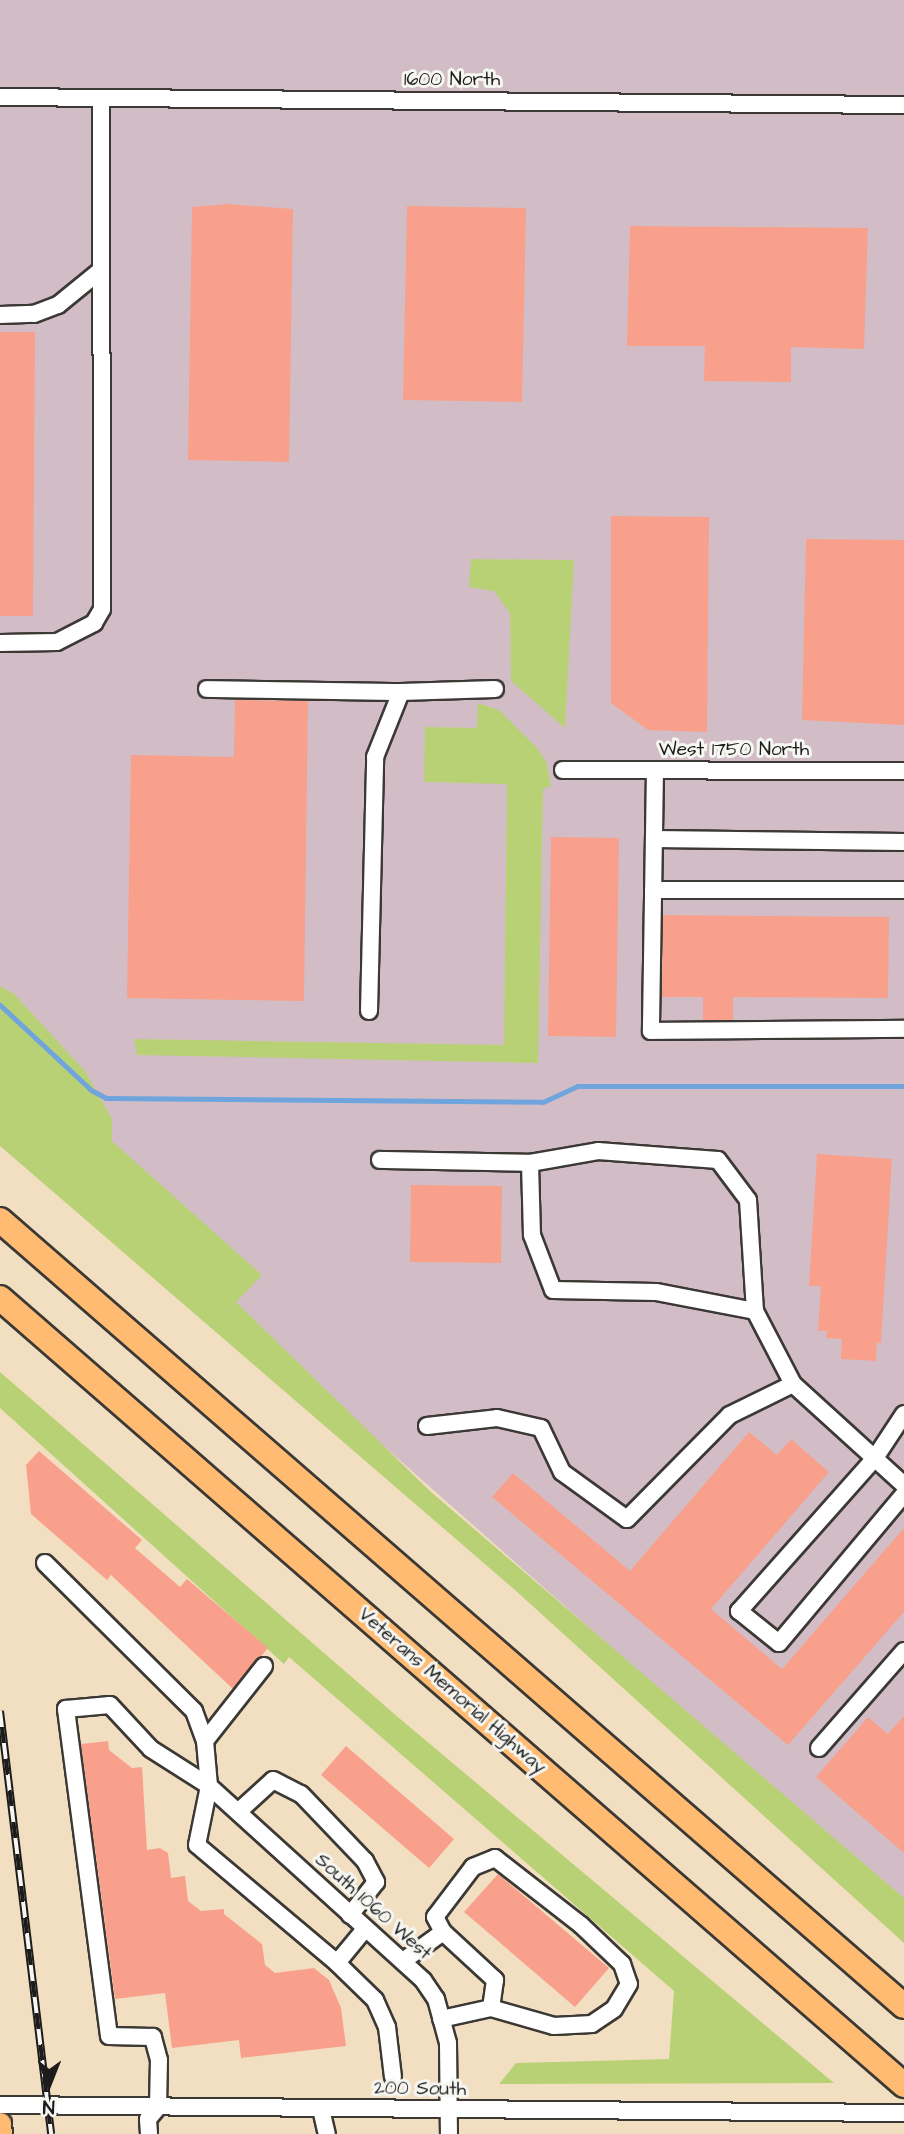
<!DOCTYPE html>
<style>
body{margin:0}
#map{position:relative;width:904px;height:2134px;overflow:hidden;background:#f2dfc2;font-family:"Architects Daughter",sans-serif}
div>[style]{position:absolute}
[style*='--x']{left:calc(var(--x)*1px);top:calc(var(--y)*1px);width:calc(var(--w)*1px);rotate:calc(var(--a)*1deg)}
.industrial>*{inset:0;background:#d2bdc7}
.green>*{inset:0;background:#b9d175}
.stream>*{height:5px;margin:-2.5px;padding:0 2.5px;transform-origin:2.5px;border-radius:2.5px;background:#70a4dc}
.building>*{inset:0;background:#f8a08b}
.roads{filter:drop-shadow(2px 0 #3c3935) drop-shadow(-2px 0 #3c3935) drop-shadow(0 2px #3c3935) drop-shadow(0 -2px #3c3935)}
.minor>*{height:16px;margin:-8px;padding:0 8px;transform-origin:8px;border-radius:8px;background:#fff}
.major>*{height:21px;margin:-10.5px;padding:0 10.5px;transform-origin:10.5px;border-radius:10.5px;background:#ffbb71}
.highway>*{height:24px;margin:-12px;padding:0 12px;transform-origin:12px;border-radius:12px;background:#ffbb71}
.rail>*{height:8px;margin-top:-4px;transform-origin:0;background:repeating-linear-gradient(90deg,#f6f6f2 0 16px,#1c1c1c 0 32px);box-sizing:border-box;border-block:2px solid #1c1c1c}
span{translate:-50% -50%;white-space:nowrap;text-align:center;line-height:1.15;-webkit-text-stroke:6px #f6f6f2;paint-order:stroke}
.street-label{font-size:19px;color:#1c1c1c}
.north{position:absolute;left:14px;top:2050px;width:70px;height:70px;-webkit-text-stroke:5px #f6f6f2;paint-order:stroke;rotate:181deg;font-size:19px;font-weight:700;line-height:28px;text-align:center;color:#1c1c1c}
.north::after{content:'';display:block;margin:auto;width:24px;height:32px;background:#1c1c1c;clip-path:polygon(50% 0,100% 100%,50% 72%,0 100%)}
</style>
<div id="map">
<div class="industrial">
<div style="clip-path:polygon(0 0,904px 0,904px 1906px,0 1107px)"></div>
</div>
<div class="green">
<div style="clip-path:polygon(471px 559px,574px 560px,565px 728px,511px 681px,510px 613px,494px 591px,469px 587px)"></div>
<div style="clip-path:polygon(478px 703px,499px 710px,536px 747px,546px 761px,551px 787px,543px 788px,538px 1063px,137px 1055px,134px 1039px,504px 1045px,507px 784px,424px 782px,425px 727px,477px 728px)"></div>
<div style="clip-path:polygon(0 986px,14px 994px,85px 1071px,112px 1119px,112px 1141px,262px 1275px,236px 1302px,430px 1491px,904px 1898px,904px 1943px,515px 1590px,0 1146px)"></div>
<div style="clip-path:polygon(0 1372px,399px 1718px,834px 2083px,499px 2084px,516px 2063px,669px 2059px,674px 1991px,289px 1657px,284px 1664px,0 1408px)"></div>
</div>
<div class="stream">
<div style="--x:0;--y:1005;--w:125;--a:43"></div>
<div style="--x:91;--y:1090;--w:17;--a:28"></div>
<div style="--x:106;--y:1098;--w:437;--a:0.5"></div>
<div style="--x:543;--y:1102;--w:38;--a:-25"></div>
<div style="--x:578;--y:1086;--w:326;--a:0"></div>
</div>
<div class="building">
<div style="clip-path:polygon(228px 204px,293px 209px,289px 462px,188px 460px,192px 207px)"></div>
<div style="clip-path:polygon(407px 206px,526px 208px,522px 402px,403px 400px)"></div>
<div style="clip-path:polygon(630px 226px,868px 228px,864px 349px,791px 347px,791px 382px,704px 381px,705px 346px,627px 346px)"></div>
<div style="clip-path:polygon(0 332px,35px 332px,33px 616px,0 616px)"></div>
<div style="clip-path:polygon(611px 516px,709px 517px,707px 732px,648px 730px,611px 703px)"></div>
<div style="clip-path:polygon(806px 539px,904px 540px,904px 725px,802px 720px)"></div>
<div style="clip-path:polygon(235px 700px,308px 701px,304px 1001px,127px 998px,131px 755px,234px 757px)"></div>
<div style="clip-path:polygon(551px 837px,619px 838px,616px 1037px,548px 1036px)"></div>
<div style="clip-path:polygon(663px 915px,889px 917px,888px 998px,733px 997px,733px 1020px,703px 1020px,703px 997px,662px 997px)"></div>
<div style="clip-path:polygon(817px 1154px,892px 1159px,881px 1343px,877px 1343px,876px 1361px,841px 1359px,842px 1339px,826px 1338px,827px 1331px,818px 1331px,821px 1286px,809px 1286px)"></div>
<div style="clip-path:polygon(411px 1185px,502px 1186px,501px 1263px,410px 1262px)"></div>
<div style="clip-path:polygon(749px 1432px,777px 1455px,791px 1439px,829px 1472px,711px 1609px,782px 1669px,904px 1528px,904px 1612px,788px 1745px,492px 1497px,513px 1473px,630px 1571px)"></div>
<div style="clip-path:polygon(39px 1451px,142px 1540px,135px 1548px,180px 1587px,187px 1579px,268px 1648px,233px 1689px,111px 1575px,107px 1580px,31px 1514px,26px 1465px)"></div>
<div style="clip-path:polygon(904px 1716px,904px 1853px,816px 1777px,868px 1717px,888px 1734px)"></div>
<div style="clip-path:polygon(108px 1741px,109px 1750px,132px 1768px,142px 1767px,147px 1850px,160px 1848px,168px 1853px,171px 1878px,185px 1876px,188px 1901px,201px 1911px,224px 1909px,224px 1914px,262px 1944px,265px 1965px,275px 1973px,314px 1968px,329px 1980px,341px 2008px,346px 2046px,241px 2058px,239px 2040px,172px 2048px,165px 1993px,115px 1999px,81px 1744px)"></div>
<div style="clip-path:polygon(346px 1746px,454px 1839px,429px 1868px,321px 1775px)"></div>
<div style="clip-path:polygon(498px 1874px,609px 1968px,575px 2007px,464px 1912px)"></div>
</div>
<div class="roads">
<div class="minor">
<div style="--x:0;--y:97;--w:904;--a:0.51"></div>
<div style="--x:0;--y:315;--w:34;--a:-2"></div>
<div style="--x:34;--y:314;--w:26;--a:-21"></div>
<div style="--x:58;--y:305;--w:55;--a:-39.1"></div>
<div style="--x:0;--y:643;--w:57;--a:-1"></div>
<div style="--x:57;--y:642;--w:42;--a:-27.2"></div>
<div style="--x:94;--y:623;--w:16;--a:-60"></div>
<div style="--x:102;--y:609;--w:511;--a:-90.11"></div>
<div style="--x:207;--y:689;--w:194;--a:0.9"></div>
<div style="--x:563;--y:770;--w:341;--a:0.2"></div>
<div style="--x:655;--y:770;--w:261;--a:90.9"></div>
<div style="--x:651;--y:1031;--w:253;--a:-0.5"></div>
<div style="--x:654;--y:839;--w:250;--a:0.7"></div>
<div style="--x:653;--y:890;--w:251;--a:0"></div>
<div style="--x:369;--y:1011;--w:254;--a:-88.6"></div>
<div style="--x:375;--y:757;--w:70;--a:-68.2"></div>
<div style="--x:401;--y:692;--w:94;--a:-1.8"></div>
<div style="--x:380;--y:1160;--w:150;--a:1.1"></div>
<div style="--x:755;--y:1311;--w:101;--a:-169.1"></div>
<div style="--x:656;--y:1292;--w:103;--a:-178.9"></div>
<div style="--x:553;--y:1290;--w:59;--a:-110.9"></div>
<div style="--x:532;--y:1235;--w:72;--a:-91.6"></div>
<div style="--x:530;--y:1163;--w:69;--a:-10"></div>
<div style="--x:598;--y:1151;--w:120;--a:4.3"></div>
<div style="--x:718;--y:1160;--w:50;--a:53.1"></div>
<div style="--x:748;--y:1200;--w:111;--a:86.4"></div>
<div style="--x:755;--y:1311;--w:82;--a:62.5"></div>
<div style="--x:793;--y:1384;--w:150;--a:42.3"></div>
<div style="--x:904;--y:1414;--w:53;--a:123.4"></div>
<div style="--x:875;--y:1458;--w:205;--a:131.6"></div>
<div style="--x:739;--y:1611;--w:51;--a:38.7"></div>
<div style="--x:779;--y:1643;--w:194;--a:-50"></div>
<div style="--x:427;--y:1426;--w:70;--a:-6.5"></div>
<div style="--x:497;--y:1418;--w:45;--a:12.8"></div>
<div style="--x:541;--y:1428;--w:49;--a:64.5"></div>
<div style="--x:562;--y:1472;--w:80;--a:35.9"></div>
<div style="--x:627;--y:1519;--w:146;--a:-45.3"></div>
<div style="--x:730;--y:1415;--w:70;--a:-26.2"></div>
<div style="--x:45;--y:1563;--w:210;--a:44.8"></div>
<div style="--x:194;--y:1711;--w:32;--a:70"></div>
<div style="--x:264;--y:1666;--w:95;--a:128.2"></div>
<div style="--x:205;--y:1741;--w:45;--a:84.9"></div>
<div style="--x:209;--y:1786;--w:60;--a:101.5"></div>
<div style="--x:197;--y:1845;--w:183;--a:40.1"></div>
<div style="--x:819;--y:1748;--w:129;--a:-48.8"></div>
<div style="--x:238;--y:1812;--w:47;--a:-42.4"></div>
<div style="--x:273;--y:1780;--w:31;--a:27"></div>
<div style="--x:301;--y:1794;--w:93;--a:46.3"></div>
<div style="--x:365;--y:1861;--w:24;--a:62"></div>
<div style="--x:376;--y:1882;--w:42;--a:128.2"></div>
<div style="--x:365;--y:1929;--w:44;--a:129.5"></div>
<div style="--x:337;--y:1963;--w:53;--a:44.2"></div>
<div style="--x:375;--y:2000;--w:30;--a:66"></div>
<div style="--x:387;--y:2027;--w:50;--a:83.2"></div>
<div style="--x:443;--y:1932;--w:17;--a:-118"></div>
<div style="--x:435;--y:1917;--w:63;--a:-52.8"></div>
<div style="--x:473;--y:1867;--w:24;--a:-22"></div>
<div style="--x:495;--y:1858;--w:109;--a:37.9"></div>
<div style="--x:581;--y:1925;--w:57;--a:43.6"></div>
<div style="--x:622;--y:1964;--w:21;--a:71"></div>
<div style="--x:629;--y:1984;--w:29;--a:121"></div>
<div style="--x:614;--y:2009;--w:27;--a:146"></div>
<div style="--x:592;--y:2024;--w:38;--a:177"></div>
<div style="--x:554;--y:2026;--w:66;--a:-164.1"></div>
<div style="--x:403;--y:1961;--w:49;--a:-35.9"></div>
<div style="--x:443;--y:1932;--w:71;--a:42.7"></div>
<div style="--x:495;--y:1980;--w:28;--a:98"></div>
<div style="--x:491;--y:2008;--w:51;--a:167.6"></div>
<div style="--x:0;--y:2105;--w:904;--a:0.51"></div>
<div style="--x:321;--y:2109;--w:26;--a:77"></div>
<div style="--x:149;--y:2134;--w:15;--a:-94"></div>
<div style="--x:148;--y:2119;--w:16;--a:-50"></div>
<div style="--x:158;--y:2107;--w:47;--a:-88.8"></div>
<div style="--x:159;--y:2060;--w:24;--a:-105"></div>
<div style="--x:153;--y:2037;--w:44;--a:-178.7"></div>
<div style="--x:109;--y:2036;--w:330;--a:-97.5"></div>
<div style="--x:66;--y:1709;--w:44;--a:-5.2"></div>
<div style="--x:110;--y:1705;--w:60;--a:47"></div>
<div style="--x:151;--y:1749;--w:69;--a:32.5"></div>
<div style="--x:209;--y:1786;--w:289;--a:42.2"></div>
<div style="--x:423;--y:1980;--w:23;--a:56"></div>
<div style="--x:436;--y:1999;--w:46;--a:74.7"></div>
<div style="--x:448;--y:2043;--w:91;--a:89.4"></div>
</div>
<div class="major">
<div style="--x:0;--y:2123;--w:11;--a:85"></div>
</div>
<div class="highway">
<div style="--x:0;--y:1220;--w:1198;--a:41.01"></div>
<div style="--x:0;--y:1298;--w:1199;--a:41.04"></div>
</div>
</div>
<div class="rail">
<div style="--x:0;--y:1711;--w:426;--a:83.1"></div>
</div>
<div class="street-label">
<span style="left:452px;top:80px">1600 North</span>
<span style="left:734px;top:750px">West 1750 North</span>
<span style="left:452px;top:1691px;rotate:41deg">Veterans Memorial Highway</span>
<span style="left:373px;top:1907px;rotate:42deg">South 1060 West</span>
<span style="left:420px;top:2089px;rotate:1deg">200 South</span>
</div>
<div class="north">N</div>
</div>
